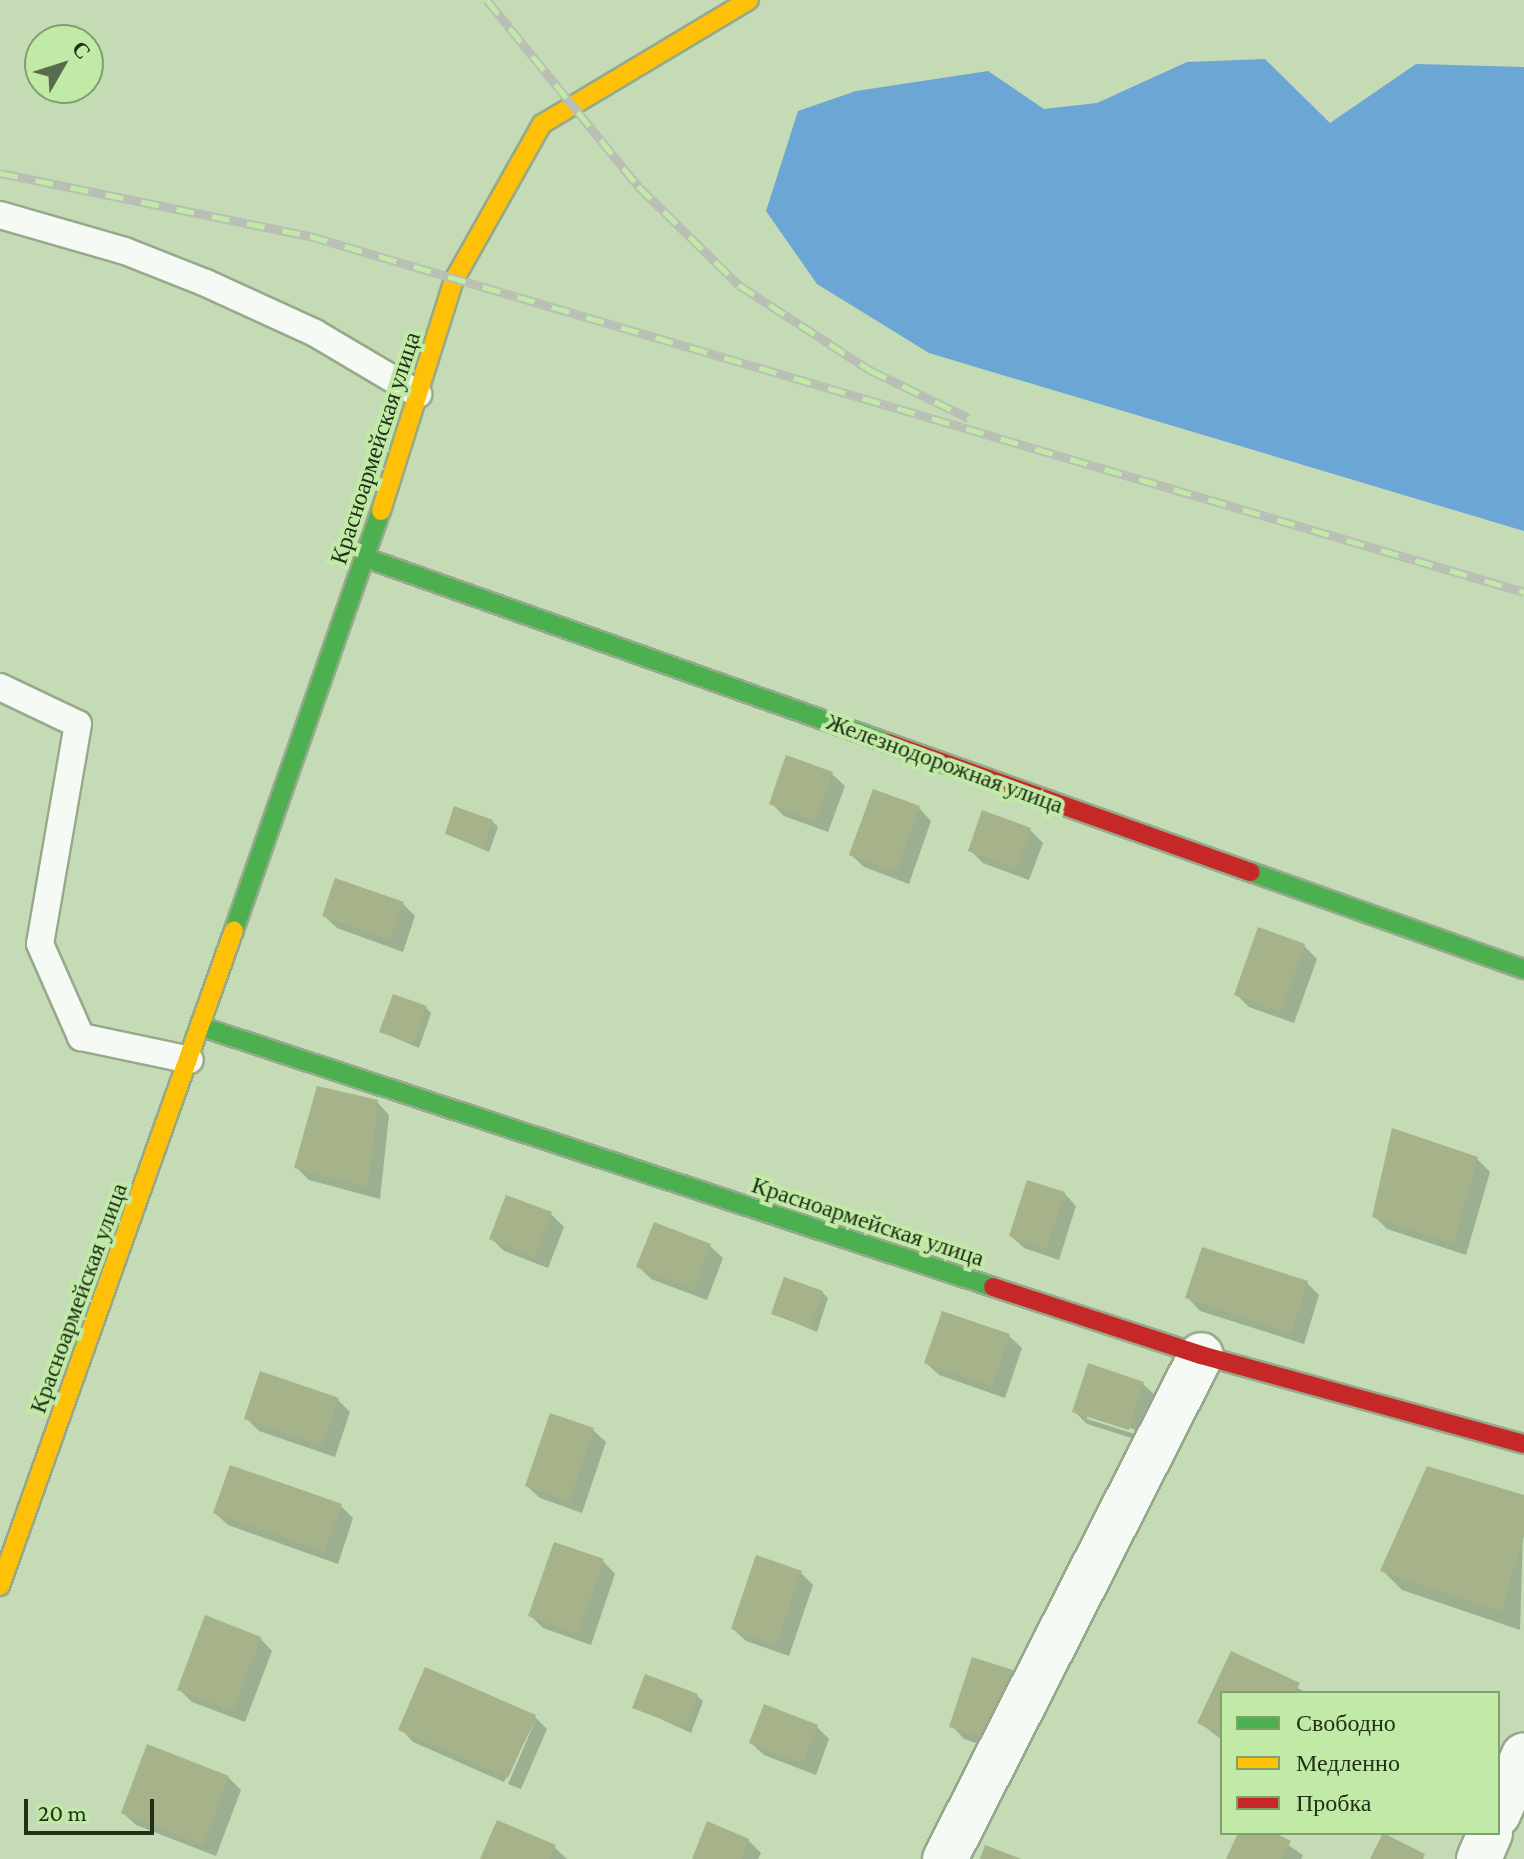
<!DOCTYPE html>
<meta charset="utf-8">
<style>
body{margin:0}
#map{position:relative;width:1524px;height:1859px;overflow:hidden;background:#c4dbb5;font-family:"Crimson Pro",serif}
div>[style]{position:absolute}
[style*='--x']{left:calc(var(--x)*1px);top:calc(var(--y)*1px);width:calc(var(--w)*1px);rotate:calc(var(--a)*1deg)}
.water>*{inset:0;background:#6ca6d5}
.shadow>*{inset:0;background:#0003}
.building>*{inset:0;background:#a6b289}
.roads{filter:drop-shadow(2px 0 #97a98c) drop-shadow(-2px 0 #97a98c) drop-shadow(0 2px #97a98c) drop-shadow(0 -2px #97a98c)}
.lane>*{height:26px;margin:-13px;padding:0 13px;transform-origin:13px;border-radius:13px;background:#f6faf4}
.street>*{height:44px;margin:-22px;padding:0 22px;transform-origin:22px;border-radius:22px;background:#f6faf4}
.fast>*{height:18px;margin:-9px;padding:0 9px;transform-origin:9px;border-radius:9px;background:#4caf50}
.slow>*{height:18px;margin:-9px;padding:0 9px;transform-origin:9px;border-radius:9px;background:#ffc107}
.jam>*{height:18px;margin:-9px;padding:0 9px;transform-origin:9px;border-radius:9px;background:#c62828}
.rail>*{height:9px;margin-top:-4.5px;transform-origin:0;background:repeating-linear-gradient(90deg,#c0eaa6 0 18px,#b9bfb5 0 36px);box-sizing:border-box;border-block:2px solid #b9bfb5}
span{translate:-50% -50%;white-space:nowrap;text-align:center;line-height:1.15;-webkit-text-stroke:8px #c0eaa6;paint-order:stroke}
.street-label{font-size:24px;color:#213016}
.legend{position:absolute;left:1220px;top:1691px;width:280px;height:144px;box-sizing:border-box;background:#c0eaa6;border:2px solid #80a06c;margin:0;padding:10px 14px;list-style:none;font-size:24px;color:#213016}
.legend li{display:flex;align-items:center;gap:16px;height:40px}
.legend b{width:40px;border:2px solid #80a06c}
.north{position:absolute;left:24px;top:24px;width:80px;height:80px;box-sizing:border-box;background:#c0eaa6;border:2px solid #80a06c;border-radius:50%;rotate:51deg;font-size:22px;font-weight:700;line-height:32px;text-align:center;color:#213016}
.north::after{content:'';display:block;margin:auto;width:28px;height:36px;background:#5a6c4e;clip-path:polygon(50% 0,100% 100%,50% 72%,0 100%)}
.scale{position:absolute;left:24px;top:1799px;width:130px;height:36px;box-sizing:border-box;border:4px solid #213016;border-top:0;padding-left:10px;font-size:24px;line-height:28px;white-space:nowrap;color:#213016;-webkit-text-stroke:6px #c0eaa6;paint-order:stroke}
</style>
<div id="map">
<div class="water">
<div style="clip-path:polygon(1265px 59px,1330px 123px,1416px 64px,1524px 67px,1524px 531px,929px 353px,817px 284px,766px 211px,798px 111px,856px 91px,988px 71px,1044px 109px,1097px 103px,1187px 62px)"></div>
</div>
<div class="shadow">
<div style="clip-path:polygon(832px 774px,845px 786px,828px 832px,784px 816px,771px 803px)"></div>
<div style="clip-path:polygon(919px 808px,931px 821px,909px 884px,864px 867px,851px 855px)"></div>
<div style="clip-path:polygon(492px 821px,498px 827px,489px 852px,447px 834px)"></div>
<div style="clip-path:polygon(1030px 830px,1043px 843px,1029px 880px,983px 863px,970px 850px)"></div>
<div style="clip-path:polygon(403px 904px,415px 916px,403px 952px,337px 928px,324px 916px)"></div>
<div style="clip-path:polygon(1304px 946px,1317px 959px,1294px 1023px,1249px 1007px,1236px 994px)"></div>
<div style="clip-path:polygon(425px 1007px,431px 1013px,419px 1048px,382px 1032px)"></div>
<div style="clip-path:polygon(377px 1102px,389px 1115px,380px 1199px,309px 1180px,296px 1167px)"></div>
<div style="clip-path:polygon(1477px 1159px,1490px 1172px,1466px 1255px,1387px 1229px,1375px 1217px)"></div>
<div style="clip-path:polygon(1064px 1193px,1076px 1206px,1059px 1260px,1024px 1248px,1011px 1236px)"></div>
<div style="clip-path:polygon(551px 1214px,564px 1227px,548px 1268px,504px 1251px,491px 1238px)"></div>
<div style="clip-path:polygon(710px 1246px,723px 1258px,707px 1300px,651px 1279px,639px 1267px)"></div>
<div style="clip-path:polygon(1307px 1283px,1319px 1295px,1304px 1344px,1200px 1311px,1188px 1298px)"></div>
<div style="clip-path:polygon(822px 1292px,828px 1298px,817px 1332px,774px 1314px)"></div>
<div style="clip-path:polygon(1009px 1336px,1022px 1348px,1005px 1398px,939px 1375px,926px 1363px)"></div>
<div style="clip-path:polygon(evenodd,1143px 1384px,1156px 1396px,1141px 1441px,1087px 1424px,1074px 1411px,1143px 1384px,1087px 1414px,1139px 1431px,1138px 1435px,1087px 1419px,1087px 1414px)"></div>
<div style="clip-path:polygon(338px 1400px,350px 1412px,335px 1457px,259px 1431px,246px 1418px)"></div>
<div style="clip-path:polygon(593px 1430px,606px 1442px,582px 1513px,540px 1498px,527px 1486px)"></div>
<div style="clip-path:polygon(1524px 1497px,1520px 1630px,1402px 1590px,1383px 1571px)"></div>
<div style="clip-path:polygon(341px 1506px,353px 1518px,338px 1564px,228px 1525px,215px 1513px)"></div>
<div style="clip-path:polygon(603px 1561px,615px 1574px,591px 1645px,543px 1628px,531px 1616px)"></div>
<div style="clip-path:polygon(801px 1573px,813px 1585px,789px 1656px,746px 1641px,733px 1629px)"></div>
<div style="clip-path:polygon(260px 1638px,272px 1651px,245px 1722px,192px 1702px,179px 1689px)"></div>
<div style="clip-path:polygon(1232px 1654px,1307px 1693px,1222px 1693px,1222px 1740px,1200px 1723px)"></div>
<div style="clip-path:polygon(974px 1659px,1006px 1753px,964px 1739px,952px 1726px)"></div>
<div style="clip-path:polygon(697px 1696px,703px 1701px,691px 1733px,635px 1707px)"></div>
<div style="clip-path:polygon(534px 1716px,547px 1729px,521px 1789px,508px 1784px,536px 1719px,504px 1782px,413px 1742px,401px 1729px)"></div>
<div style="clip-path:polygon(817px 1727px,829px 1739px,816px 1775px,764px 1755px,751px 1743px)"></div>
<div style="clip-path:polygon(228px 1777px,241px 1790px,216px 1856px,136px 1825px,123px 1813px)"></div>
<div style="clip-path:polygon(1240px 1833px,1270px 1833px,1303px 1855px,1301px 1859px,1228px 1859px)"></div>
<div style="clip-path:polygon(748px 1840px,761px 1853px,758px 1859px,694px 1859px)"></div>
<div style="clip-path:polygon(554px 1847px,567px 1859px,482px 1859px)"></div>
</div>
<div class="building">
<div style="clip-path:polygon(786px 755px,833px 772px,815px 821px,769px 804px)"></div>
<div style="clip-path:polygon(873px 789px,920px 806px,896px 872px,849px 855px)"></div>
<div style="clip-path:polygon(454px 806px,493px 820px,483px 848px,445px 834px)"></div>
<div style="clip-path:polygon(982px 810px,1031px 828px,1017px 869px,968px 851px)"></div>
<div style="clip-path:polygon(335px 878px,404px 902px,390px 940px,322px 916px)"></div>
<div style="clip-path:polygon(1258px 927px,1305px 944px,1281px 1012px,1234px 995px)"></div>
<div style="clip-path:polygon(393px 994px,427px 1006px,413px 1044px,379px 1032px)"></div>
<div style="clip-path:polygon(317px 1086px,378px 1100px,368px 1187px,294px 1168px)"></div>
<div style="clip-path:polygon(1392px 1128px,1478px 1157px,1454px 1244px,1372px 1217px)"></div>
<div style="clip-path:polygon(1027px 1180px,1065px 1192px,1046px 1249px,1009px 1236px)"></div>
<div style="clip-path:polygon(506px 1195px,552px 1212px,535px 1257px,489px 1239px)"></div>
<div style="clip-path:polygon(654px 1222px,711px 1244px,694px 1289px,636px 1267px)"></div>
<div style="clip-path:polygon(1202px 1247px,1308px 1281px,1291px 1333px,1185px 1298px)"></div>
<div style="clip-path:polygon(784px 1277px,823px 1291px,811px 1328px,771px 1314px)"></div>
<div style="clip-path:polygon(942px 1311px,1010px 1334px,992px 1387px,924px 1363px)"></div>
<div style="clip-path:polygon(1088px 1363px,1144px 1382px,1129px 1430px,1072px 1412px)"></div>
<div style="clip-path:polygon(260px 1371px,339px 1398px,322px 1446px,244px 1419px)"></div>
<div style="clip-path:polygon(550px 1413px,594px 1428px,569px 1502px,525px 1486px)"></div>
<div style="clip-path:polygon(230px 1465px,342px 1504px,325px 1552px,213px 1513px)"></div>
<div style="clip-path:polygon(1427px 1466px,1524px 1495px,1524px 1536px,1501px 1612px,1380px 1571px)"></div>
<div style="clip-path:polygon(554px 1542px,604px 1559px,578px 1634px,528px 1616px)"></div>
<div style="clip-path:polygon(756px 1555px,802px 1571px,776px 1645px,731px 1629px)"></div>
<div style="clip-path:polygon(205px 1615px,261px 1637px,233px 1711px,177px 1690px)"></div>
<div style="clip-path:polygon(1231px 1651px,1300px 1683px,1295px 1693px,1222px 1693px,1222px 1735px,1197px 1723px)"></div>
<div style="clip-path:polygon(972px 1657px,1016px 1671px,994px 1741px,949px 1727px)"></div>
<div style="clip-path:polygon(425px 1667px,536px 1715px,508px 1778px,398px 1730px)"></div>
<div style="clip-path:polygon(645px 1674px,698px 1694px,685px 1728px,632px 1708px)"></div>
<div style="clip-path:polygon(764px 1704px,818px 1725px,803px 1764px,749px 1743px)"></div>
<div style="clip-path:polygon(147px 1744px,229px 1776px,203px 1845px,121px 1813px)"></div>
<div style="clip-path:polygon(497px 1820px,556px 1845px,549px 1859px,480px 1859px)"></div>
<div style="clip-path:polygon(707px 1821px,749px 1839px,741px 1859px,692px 1859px)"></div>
<div style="clip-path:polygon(1238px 1833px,1275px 1833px,1291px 1841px,1282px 1859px,1226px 1859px)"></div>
<div style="clip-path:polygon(1383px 1833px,1425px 1854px,1423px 1859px,1370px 1859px)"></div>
<div style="clip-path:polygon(985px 1845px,1021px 1859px,980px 1859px)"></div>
</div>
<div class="roads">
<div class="lane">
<div style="--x:0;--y:215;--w:130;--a:16.1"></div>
<div style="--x:125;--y:251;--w:87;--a:21.6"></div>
<div style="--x:206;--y:283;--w:120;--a:24.6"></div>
<div style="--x:315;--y:333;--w:120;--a:30.6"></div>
<div style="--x:0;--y:687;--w:86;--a:25.4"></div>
<div style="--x:78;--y:724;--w:223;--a:99.8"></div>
<div style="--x:40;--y:944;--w:102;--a:66.2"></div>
<div style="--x:81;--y:1037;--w:111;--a:11.9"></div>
</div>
<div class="street">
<div style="--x:1498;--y:1814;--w:64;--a:-66.2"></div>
<div style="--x:945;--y:1859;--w:565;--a:-63.07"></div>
<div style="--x:1479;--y:1859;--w:28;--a:-67"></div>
</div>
<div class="fast">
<div style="--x:366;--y:558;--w:554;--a:19.51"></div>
<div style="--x:1251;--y:872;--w:290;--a:19.6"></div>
<div style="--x:234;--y:930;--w:444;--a:-70.7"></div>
<div style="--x:202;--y:1027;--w:833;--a:18.2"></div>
</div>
<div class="slow">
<div style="--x:381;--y:511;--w:242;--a:-72.5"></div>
<div style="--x:454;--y:280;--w:179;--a:-60.6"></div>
<div style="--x:542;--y:124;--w:241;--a:-30.9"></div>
<div style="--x:0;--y:1586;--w:696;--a:-70.37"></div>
</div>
<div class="jam">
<div style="--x:888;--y:743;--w:385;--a:19.6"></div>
<div style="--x:993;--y:1287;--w:219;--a:18.1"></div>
<div style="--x:1201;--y:1355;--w:335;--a:15.4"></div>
</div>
</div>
<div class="rail">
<div style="--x:487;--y:0;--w:240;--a:50.9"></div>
<div style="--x:638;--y:186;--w:141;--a:44.4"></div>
<div style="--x:739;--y:285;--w:156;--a:33"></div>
<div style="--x:870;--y:370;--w:110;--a:25.9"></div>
<div style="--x:0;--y:173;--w:316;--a:11.5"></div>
<div style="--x:310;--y:236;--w:1265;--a:16.34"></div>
</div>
<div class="street-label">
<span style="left:375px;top:448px;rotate:-72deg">Красноармейская улица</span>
<span style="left:945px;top:763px;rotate:20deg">Железнодорожная улица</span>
<span style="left:868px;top:1221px;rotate:18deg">Красноармейская улица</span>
<span style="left:78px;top:1298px;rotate:-70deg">Красноармейская улица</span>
</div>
<ul class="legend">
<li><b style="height:10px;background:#4caf50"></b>Свободно</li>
<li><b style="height:10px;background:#ffc107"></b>Медленно</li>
<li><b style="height:10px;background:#c62828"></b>Пробка</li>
</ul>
<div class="north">С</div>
<div class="scale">20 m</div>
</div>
